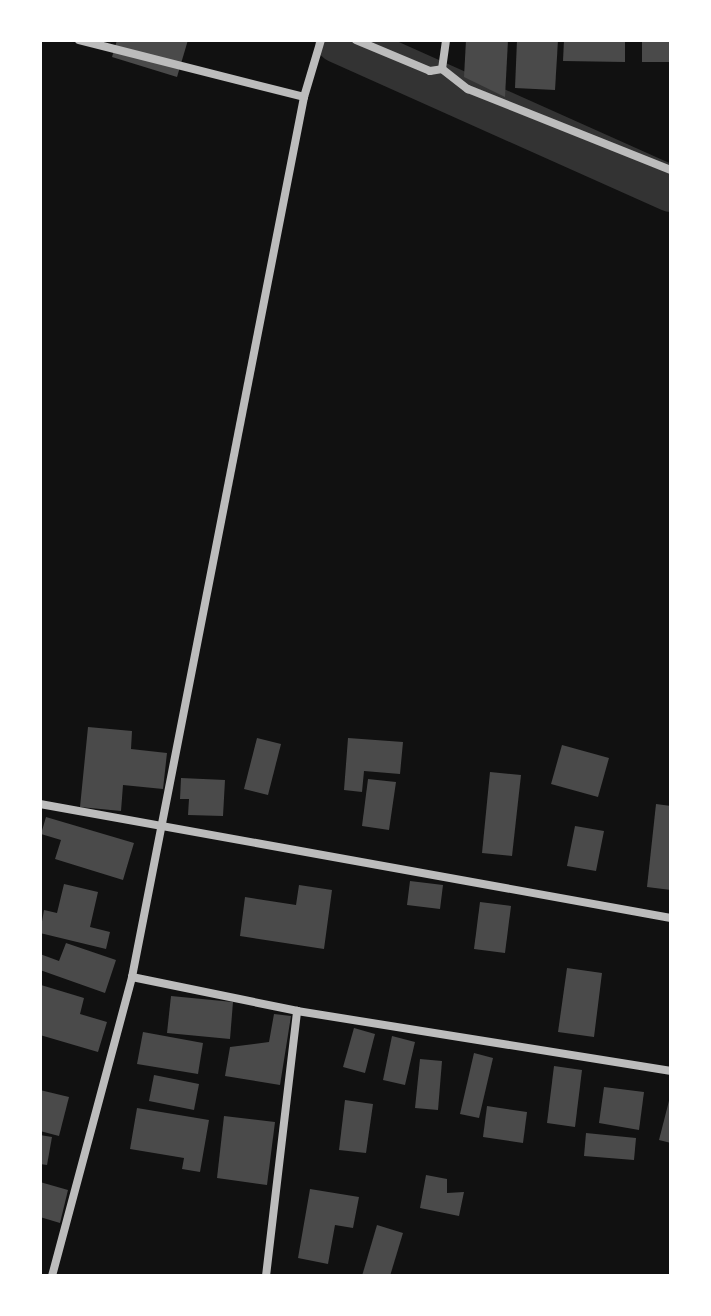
<!DOCTYPE html>
<style>
body{margin:0}
#map{position:relative;width:711px;height:1316px;overflow:hidden;background:#111;font-family:Jost,sans-serif}
div>[style]{position:absolute}
[style*='--x']{left:calc(var(--x)*1px);top:calc(var(--y)*1px);width:calc(var(--w)*1px);rotate:calc(var(--a)*1deg)}
.river>*{height:46px;margin:-23px;padding:0 23px;transform-origin:23px;border-radius:23px;background:#333}
.building>*{inset:0;background:#4a4a4a}
.minor>*{height:8px;margin:-4px;padding:0 4px;transform-origin:4px;border-radius:4px;background:#bcbcbc}
span{translate:-50% -50%;white-space:nowrap;text-align:center;line-height:1.15;-webkit-text-stroke:6px #fff;paint-order:stroke}
.frame{position:absolute;inset:0;border:42px solid #fff;pointer-events:none}
</style>
<div id="map">
<div class="river">
<div style="--x:338;--y:40;--w:365;--a:24.1"></div>
</div>
<div class="building">
<div style="clip-path:polygon(117px 40px,188px 40px,177px 77px,112px 57px)"></div>
<div style="clip-path:polygon(466px 40px,508px 40px,505px 97px,464px 77px)"></div>
<div style="clip-path:polygon(517px 40px,558px 40px,555px 90px,515px 88px)"></div>
<div style="clip-path:polygon(564px 40px,625px 40px,625px 62px,563px 61px)"></div>
<div style="clip-path:polygon(642px 40px,671px 40px,671px 62px,642px 62px)"></div>
<div style="clip-path:polygon(88px 727px,132px 731px,131px 749px,167px 753px,163px 789px,123px 785px,121px 811px,80px 807px)"></div>
<div style="clip-path:polygon(257px 738px,281px 744px,268px 795px,244px 789px)"></div>
<div style="clip-path:polygon(348px 738px,403px 742px,400px 774px,364px 771px,362px 792px,344px 790px)"></div>
<div style="clip-path:polygon(562px 745px,609px 758px,598px 797px,551px 784px)"></div>
<div style="clip-path:polygon(490px 772px,521px 775px,512px 856px,482px 853px)"></div>
<div style="clip-path:polygon(181px 778px,225px 780px,223px 816px,188px 815px,189px 799px,180px 799px)"></div>
<div style="clip-path:polygon(368px 779px,396px 782px,389px 830px,362px 826px)"></div>
<div style="clip-path:polygon(656px 804px,671px 806px,671px 890px,647px 887px)"></div>
<div style="clip-path:polygon(46px 817px,134px 843px,123px 880px,55px 859px,61px 840px,41px 834px)"></div>
<div style="clip-path:polygon(575px 826px,604px 831px,596px 871px,567px 866px)"></div>
<div style="clip-path:polygon(410px 881px,443px 885px,440px 909px,407px 905px)"></div>
<div style="clip-path:polygon(64px 884px,98px 892px,90px 927px,110px 932px,106px 949px,40px 933px,44px 910px,57px 913px)"></div>
<div style="clip-path:polygon(299px 885px,332px 890px,324px 949px,240px 936px,245px 897px,296px 905px)"></div>
<div style="clip-path:polygon(480px 902px,511px 906px,505px 953px,474px 949px)"></div>
<div style="clip-path:polygon(66px 943px,116px 960px,105px 993px,40px 970px,40px 954px,59px 961px)"></div>
<div style="clip-path:polygon(567px 968px,602px 973px,594px 1037px,558px 1032px)"></div>
<div style="clip-path:polygon(41px 985px,84px 998px,80px 1014px,107px 1022px,98px 1052px,40px 1035px)"></div>
<div style="clip-path:polygon(171px 996px,233px 1002px,230px 1039px,167px 1033px)"></div>
<div style="clip-path:polygon(274px 1014px,291px 1016px,280px 1085px,225px 1076px,230px 1047px,269px 1042px)"></div>
<div style="clip-path:polygon(354px 1028px,375px 1034px,365px 1073px,343px 1067px)"></div>
<div style="clip-path:polygon(143px 1032px,203px 1043px,198px 1074px,137px 1064px)"></div>
<div style="clip-path:polygon(392px 1036px,415px 1042px,405px 1085px,383px 1080px)"></div>
<div style="clip-path:polygon(474px 1053px,493px 1058px,479px 1118px,460px 1114px)"></div>
<div style="clip-path:polygon(420px 1059px,442px 1061px,438px 1110px,415px 1108px)"></div>
<div style="clip-path:polygon(554px 1066px,582px 1070px,575px 1127px,547px 1123px)"></div>
<div style="clip-path:polygon(154px 1075px,199px 1084px,194px 1110px,149px 1101px)"></div>
<div style="clip-path:polygon(604px 1087px,644px 1092px,639px 1130px,599px 1123px)"></div>
<div style="clip-path:polygon(40px 1090px,69px 1097px,59px 1136px,40px 1131px)"></div>
<div style="clip-path:polygon(671px 1093px,671px 1143px,659px 1140px)"></div>
<div style="clip-path:polygon(345px 1100px,373px 1104px,366px 1153px,339px 1150px)"></div>
<div style="clip-path:polygon(487px 1106px,527px 1112px,523px 1143px,483px 1137px)"></div>
<div style="clip-path:polygon(137px 1108px,209px 1120px,200px 1172px,182px 1169px,184px 1158px,130px 1149px)"></div>
<div style="clip-path:polygon(224px 1116px,275px 1122px,267px 1185px,217px 1178px)"></div>
<div style="clip-path:polygon(586px 1133px,636px 1138px,634px 1160px,584px 1156px)"></div>
<div style="clip-path:polygon(40px 1135px,52px 1137px,47px 1165px,40px 1164px)"></div>
<div style="clip-path:polygon(426px 1175px,447px 1179px,447px 1193px,464px 1192px,459px 1216px,420px 1208px)"></div>
<div style="clip-path:polygon(40px 1182px,68px 1190px,60px 1223px,40px 1217px)"></div>
<div style="clip-path:polygon(310px 1189px,359px 1197px,353px 1228px,335px 1225px,328px 1264px,298px 1258px)"></div>
<div style="clip-path:polygon(377px 1225px,403px 1233px,390px 1276px,362px 1276px)"></div>
</div>
<div class="minor">
<div style="--x:79;--y:40;--w:232;--a:14.2"></div>
<div style="--x:356;--y:40;--w:80;--a:22.7"></div>
<div style="--x:430;--y:71;--w:12;--a:-9"></div>
<div style="--x:442;--y:69;--w:29;--a:-82"></div>
<div style="--x:442;--y:69;--w:33;--a:38"></div>
<div style="--x:468;--y:89;--w:219;--a:21.8"></div>
<div style="--x:40;--y:804;--w:641;--a:10.24"></div>
<div style="--x:132;--y:977;--w:168;--a:11.6"></div>
<div style="--x:297;--y:1011;--w:379;--a:9.1"></div>
<div style="--x:52;--y:1276;--w:310;--a:-75"></div>
<div style="--x:132;--y:977;--w:897;--a:-78.94"></div>
<div style="--x:304;--y:97;--w:59;--a:-73.4"></div>
<div style="--x:266;--y:1276;--w:267;--a:-83.3"></div>
</div>
<div class="frame"></div>
</div>
